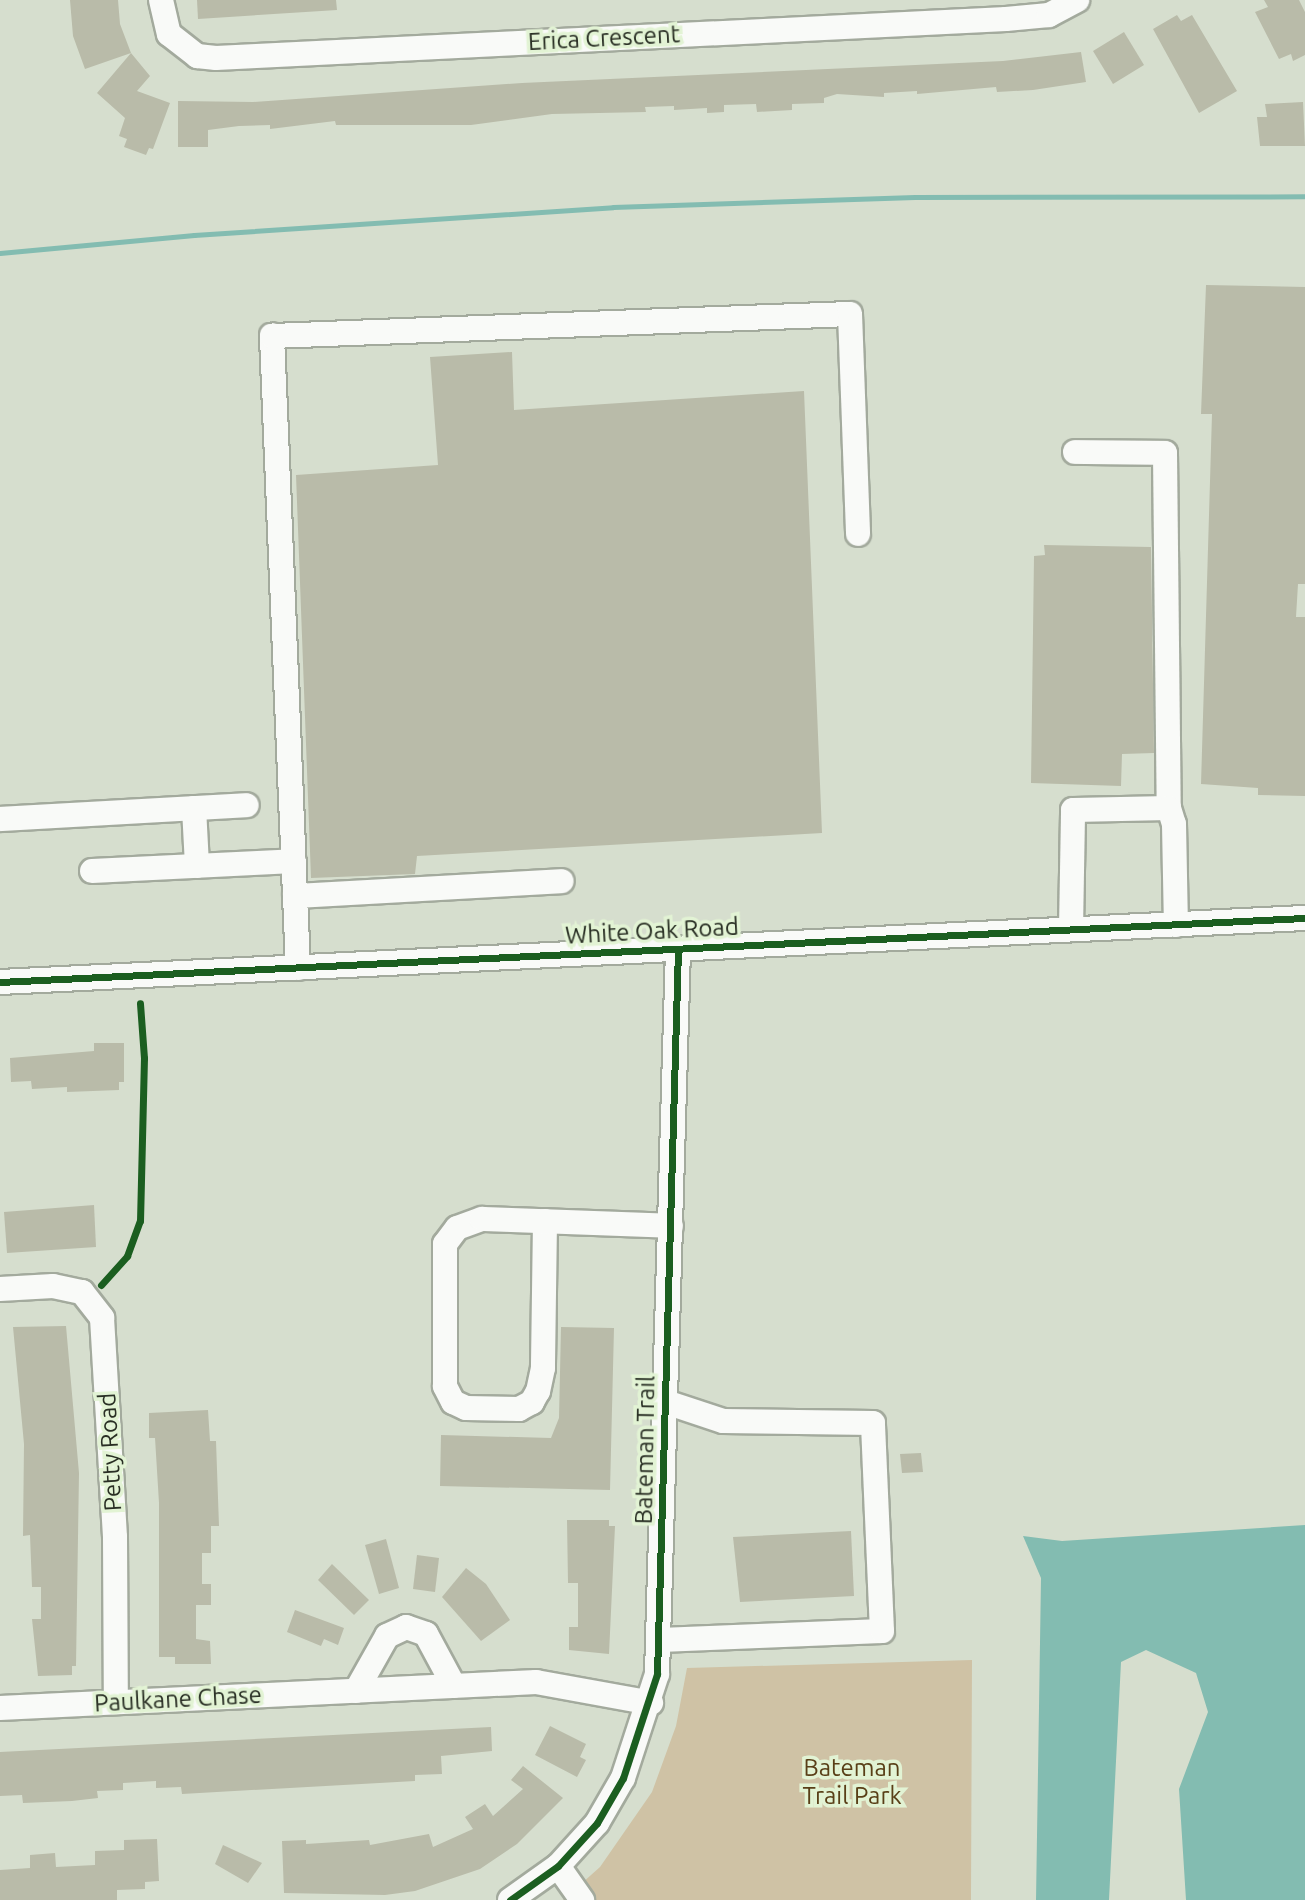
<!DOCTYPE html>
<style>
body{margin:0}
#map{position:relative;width:1305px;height:1900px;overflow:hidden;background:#d6dece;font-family:Ubuntu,sans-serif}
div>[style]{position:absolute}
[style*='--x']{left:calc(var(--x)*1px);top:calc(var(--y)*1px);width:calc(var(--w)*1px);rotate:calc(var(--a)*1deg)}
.green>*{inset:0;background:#cfc2a5}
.water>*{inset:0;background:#83bcb1}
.stream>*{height:5px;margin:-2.5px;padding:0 2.5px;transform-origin:2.5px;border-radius:2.5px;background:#83bcb1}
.building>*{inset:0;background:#b9bba9}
.roads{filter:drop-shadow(2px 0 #a3aa9d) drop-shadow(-2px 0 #a3aa9d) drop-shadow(0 2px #a3aa9d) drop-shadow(0 -2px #a3aa9d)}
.minor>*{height:24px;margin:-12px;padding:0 12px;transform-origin:12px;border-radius:12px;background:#f9faf8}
.cycleway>*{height:7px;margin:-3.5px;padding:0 3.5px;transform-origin:3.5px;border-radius:3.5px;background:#1b5e20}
span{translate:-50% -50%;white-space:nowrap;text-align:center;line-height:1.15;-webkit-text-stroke:7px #e2f3d4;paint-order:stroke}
.street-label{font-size:24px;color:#292f24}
.park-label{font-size:24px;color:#593f17}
</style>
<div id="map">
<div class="green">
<div style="clip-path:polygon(972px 1660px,971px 1900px,563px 1900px,600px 1867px,652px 1792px,676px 1726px,687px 1668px)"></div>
</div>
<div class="water">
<div style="clip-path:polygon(1305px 1525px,1305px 1900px,1186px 1900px,1179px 1789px,1208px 1712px,1196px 1673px,1146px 1650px,1121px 1662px,1109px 1900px,1036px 1900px,1041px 1578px,1023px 1536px,1062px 1541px)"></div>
</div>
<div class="stream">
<div style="--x:0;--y:253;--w:195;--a:-5.3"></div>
<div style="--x:194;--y:235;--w:420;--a:-3.8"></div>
<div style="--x:613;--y:207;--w:302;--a:-1.9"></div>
<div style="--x:915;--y:197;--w:390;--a:-0.1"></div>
</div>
<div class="building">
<div style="clip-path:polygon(70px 0,118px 0,120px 24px,131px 53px,85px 69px,73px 36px)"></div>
<div style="clip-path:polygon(197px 0,336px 0,337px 10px,198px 19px)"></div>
<div style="clip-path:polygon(1264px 0,1299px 0,1305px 12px,1305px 55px,1293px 61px,1291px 54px,1279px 59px,1255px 12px,1268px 7px)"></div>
<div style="clip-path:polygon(1177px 15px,1181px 21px,1192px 15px,1237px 91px,1199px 113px,1153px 29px)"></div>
<div style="clip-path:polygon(1124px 32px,1144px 65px,1113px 84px,1093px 51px)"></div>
<div style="clip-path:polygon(1081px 52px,1086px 82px,1033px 90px,997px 92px,996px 87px,917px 94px,917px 91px,884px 93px,884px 97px,837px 94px,824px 98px,824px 103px,792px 104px,792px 110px,757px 112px,756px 104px,724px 105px,724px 112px,707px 113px,707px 108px,674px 110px,674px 106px,645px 107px,646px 112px,552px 114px,471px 125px,336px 125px,335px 121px,270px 129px,270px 125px,239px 126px,208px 130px,208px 147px,178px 147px,178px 101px,253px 102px,522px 83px,1003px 61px)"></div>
<div style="clip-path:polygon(131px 53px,150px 76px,137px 91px,170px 103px,153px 149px,149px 148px,146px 155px,124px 147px,127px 139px,119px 136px,125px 118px,97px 93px)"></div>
<div style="clip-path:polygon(1303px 102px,1305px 146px,1260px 146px,1257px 117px,1267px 117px,1265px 104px)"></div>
<div style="clip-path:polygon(1206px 285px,1305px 287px,1305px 584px,1298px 584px,1296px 617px,1305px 617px,1305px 796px,1258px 795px,1258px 788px,1201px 784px,1212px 414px,1201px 414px)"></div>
<div style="clip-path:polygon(512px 352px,514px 410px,804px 391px,822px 833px,417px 856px,415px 874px,311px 878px,296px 475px,438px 465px,430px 357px)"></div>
<div style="clip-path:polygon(1044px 545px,1151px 547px,1154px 753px,1122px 754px,1121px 786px,1031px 783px,1034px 556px,1045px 555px)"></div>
<div style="clip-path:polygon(94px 1043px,124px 1043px,124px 1082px,119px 1082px,119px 1090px,67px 1092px,67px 1087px,32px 1089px,31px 1081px,11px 1082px,10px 1058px,94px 1051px)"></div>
<div style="clip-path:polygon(94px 1205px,96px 1247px,7px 1253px,4px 1212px)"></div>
<div style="clip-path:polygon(66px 1326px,79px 1473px,76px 1666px,72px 1666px,72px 1675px,38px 1676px,32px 1619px,41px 1619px,41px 1587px,32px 1587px,30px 1535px,23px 1536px,24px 1444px,13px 1327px)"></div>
<div style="clip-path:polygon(561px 1327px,614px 1328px,610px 1490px,440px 1486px,441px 1435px,551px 1438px,559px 1418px)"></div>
<div style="clip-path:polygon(208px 1410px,210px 1441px,216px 1441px,219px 1526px,211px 1526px,211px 1553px,202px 1553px,202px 1584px,211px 1584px,211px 1605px,196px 1605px,196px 1639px,210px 1641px,211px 1664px,175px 1664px,175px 1657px,159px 1657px,159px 1503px,155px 1438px,149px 1438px,149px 1413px)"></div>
<div style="clip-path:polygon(921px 1453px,923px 1472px,902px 1473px,900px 1454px)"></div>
<div style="clip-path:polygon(567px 1520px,609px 1520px,609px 1526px,615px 1526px,609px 1654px,569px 1650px,569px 1627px,578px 1627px,578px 1583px,568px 1583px)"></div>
<div style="clip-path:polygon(851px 1531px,854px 1596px,740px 1602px,733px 1537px)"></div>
<div style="clip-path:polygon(386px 1539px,399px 1588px,379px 1594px,365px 1545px)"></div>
<div style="clip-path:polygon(417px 1555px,439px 1558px,435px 1592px,413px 1589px)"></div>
<div style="clip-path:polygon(332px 1564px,369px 1600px,354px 1615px,318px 1580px)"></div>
<div style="clip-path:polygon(466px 1568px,486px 1584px,510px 1620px,481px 1641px,442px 1597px)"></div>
<div style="clip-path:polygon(295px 1610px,344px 1628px,338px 1645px,324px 1639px,321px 1646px,287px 1632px)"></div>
<div style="clip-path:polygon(550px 1726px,586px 1744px,580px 1757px,586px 1760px,577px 1777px,535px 1755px)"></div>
<div style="clip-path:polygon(491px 1727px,492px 1751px,441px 1756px,442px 1774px,415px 1775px,415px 1781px,182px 1794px,181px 1787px,156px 1788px,156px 1781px,123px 1783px,123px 1790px,97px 1791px,98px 1798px,72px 1801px,23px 1803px,22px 1795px,0 1796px,0 1752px)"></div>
<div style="clip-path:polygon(523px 1766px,563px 1798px,517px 1844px,480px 1869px,415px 1891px,385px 1895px,284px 1893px,282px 1841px,306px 1840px,306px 1844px,369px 1840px,370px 1845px,429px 1834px,433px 1847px,473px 1829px,465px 1817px,485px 1804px,493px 1816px,523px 1789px,511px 1780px)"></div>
<div style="clip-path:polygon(157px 1839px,159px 1881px,145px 1882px,145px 1889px,117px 1890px,117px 1900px,0 1900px,0 1870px,30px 1868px,30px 1855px,55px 1853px,56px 1867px,95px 1865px,95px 1851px,124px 1850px,124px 1840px)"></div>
<div style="clip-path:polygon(223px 1845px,262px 1863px,248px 1883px,215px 1864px)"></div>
</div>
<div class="roads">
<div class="minor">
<div style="--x:161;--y:0;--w:35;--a:77"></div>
<div style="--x:169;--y:34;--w:36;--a:38"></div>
<div style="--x:197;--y:56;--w:19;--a:6"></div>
<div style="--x:216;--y:58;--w:791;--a:-2.83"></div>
<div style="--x:1006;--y:19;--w:43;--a:-5.3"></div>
<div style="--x:1049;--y:15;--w:32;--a:-28"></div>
<div style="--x:1075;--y:452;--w:90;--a:0.6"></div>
<div style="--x:1165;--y:453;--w:355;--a:89.4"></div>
<div style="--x:194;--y:808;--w:58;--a:87"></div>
<div style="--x:0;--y:819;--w:247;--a:-3.2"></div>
<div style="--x:92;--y:871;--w:202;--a:-2.8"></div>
<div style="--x:295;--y:896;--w:267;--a:-3.2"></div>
<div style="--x:1071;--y:929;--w:119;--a:-89"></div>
<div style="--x:1073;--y:810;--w:96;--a:-1.2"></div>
<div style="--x:1169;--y:808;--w:17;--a:73"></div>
<div style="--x:1174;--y:824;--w:101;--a:88.9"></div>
<div style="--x:298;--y:968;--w:633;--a:-92.36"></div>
<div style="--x:272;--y:336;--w:578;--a:-2.18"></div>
<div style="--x:850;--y:314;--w:220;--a:87.9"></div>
<div style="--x:0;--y:982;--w:1307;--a:-2.81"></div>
<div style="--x:545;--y:1221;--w:147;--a:90.8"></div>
<div style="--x:543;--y:1368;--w:24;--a:102"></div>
<div style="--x:538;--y:1391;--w:13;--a:119"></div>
<div style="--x:532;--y:1402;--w:15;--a:152"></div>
<div style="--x:519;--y:1409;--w:53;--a:-178.9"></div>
<div style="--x:466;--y:1408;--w:14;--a:-155"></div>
<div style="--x:453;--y:1402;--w:18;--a:-117"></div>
<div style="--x:445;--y:1386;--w:142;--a:-90"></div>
<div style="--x:445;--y:1244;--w:20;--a:-53"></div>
<div style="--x:457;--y:1228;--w:27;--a:-20"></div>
<div style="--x:482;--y:1219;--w:189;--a:2.1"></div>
<div style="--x:0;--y:1289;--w:53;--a:-3.2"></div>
<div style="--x:53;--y:1286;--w:30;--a:12"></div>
<div style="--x:82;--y:1292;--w:33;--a:52"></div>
<div style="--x:102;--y:1318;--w:219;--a:86.6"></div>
<div style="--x:115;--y:1537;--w:165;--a:89.7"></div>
<div style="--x:660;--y:1640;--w:222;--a:-2.3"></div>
<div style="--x:882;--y:1631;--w:208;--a:-92.5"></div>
<div style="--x:873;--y:1423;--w:150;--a:-179.2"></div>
<div style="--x:723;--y:1421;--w:60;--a:-161.6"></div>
<div style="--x:356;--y:1691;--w:63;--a:-60.6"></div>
<div style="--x:387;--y:1636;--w:21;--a:-25"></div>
<div style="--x:406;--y:1627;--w:21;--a:19"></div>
<div style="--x:426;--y:1634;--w:59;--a:61.7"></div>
<div style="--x:0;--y:1708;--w:537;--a:-2.78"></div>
<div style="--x:536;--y:1682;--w:117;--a:10.3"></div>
<div style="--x:558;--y:1866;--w:42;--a:54.8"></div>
<div style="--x:510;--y:1900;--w:59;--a:-35.3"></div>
<div style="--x:558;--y:1866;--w:58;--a:-47.8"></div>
<div style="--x:597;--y:1823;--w:52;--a:-60"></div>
<div style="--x:623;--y:1778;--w:109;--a:-71.9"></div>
<div style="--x:657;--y:1674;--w:725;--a:-88.34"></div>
</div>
</div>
<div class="cycleway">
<div style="--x:0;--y:982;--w:1307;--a:-2.81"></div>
<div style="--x:101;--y:1285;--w:39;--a:-48"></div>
<div style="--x:127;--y:1256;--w:37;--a:-70"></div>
<div style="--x:140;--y:1221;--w:163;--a:-88.6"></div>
<div style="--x:144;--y:1058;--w:55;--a:-94.2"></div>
<div style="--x:510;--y:1900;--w:59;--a:-35.3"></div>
<div style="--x:558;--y:1866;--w:58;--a:-47.8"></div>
<div style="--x:597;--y:1823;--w:52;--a:-60"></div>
<div style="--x:623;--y:1778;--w:109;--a:-71.9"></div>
<div style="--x:657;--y:1674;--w:725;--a:-88.34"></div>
</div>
<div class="street-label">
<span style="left:604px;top:38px;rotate:-3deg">Erica Crescent</span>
<span style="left:652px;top:931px;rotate:-3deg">White Oak Road</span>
<span style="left:645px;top:1450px;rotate:-89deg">Bateman Trail</span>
<span style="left:110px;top:1452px;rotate:-93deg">Petty Road</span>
<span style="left:178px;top:1699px;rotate:-3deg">Paulkane Chase</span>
</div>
<div class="park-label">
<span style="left:852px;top:1782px">Bateman<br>Trail Park</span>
</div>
</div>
